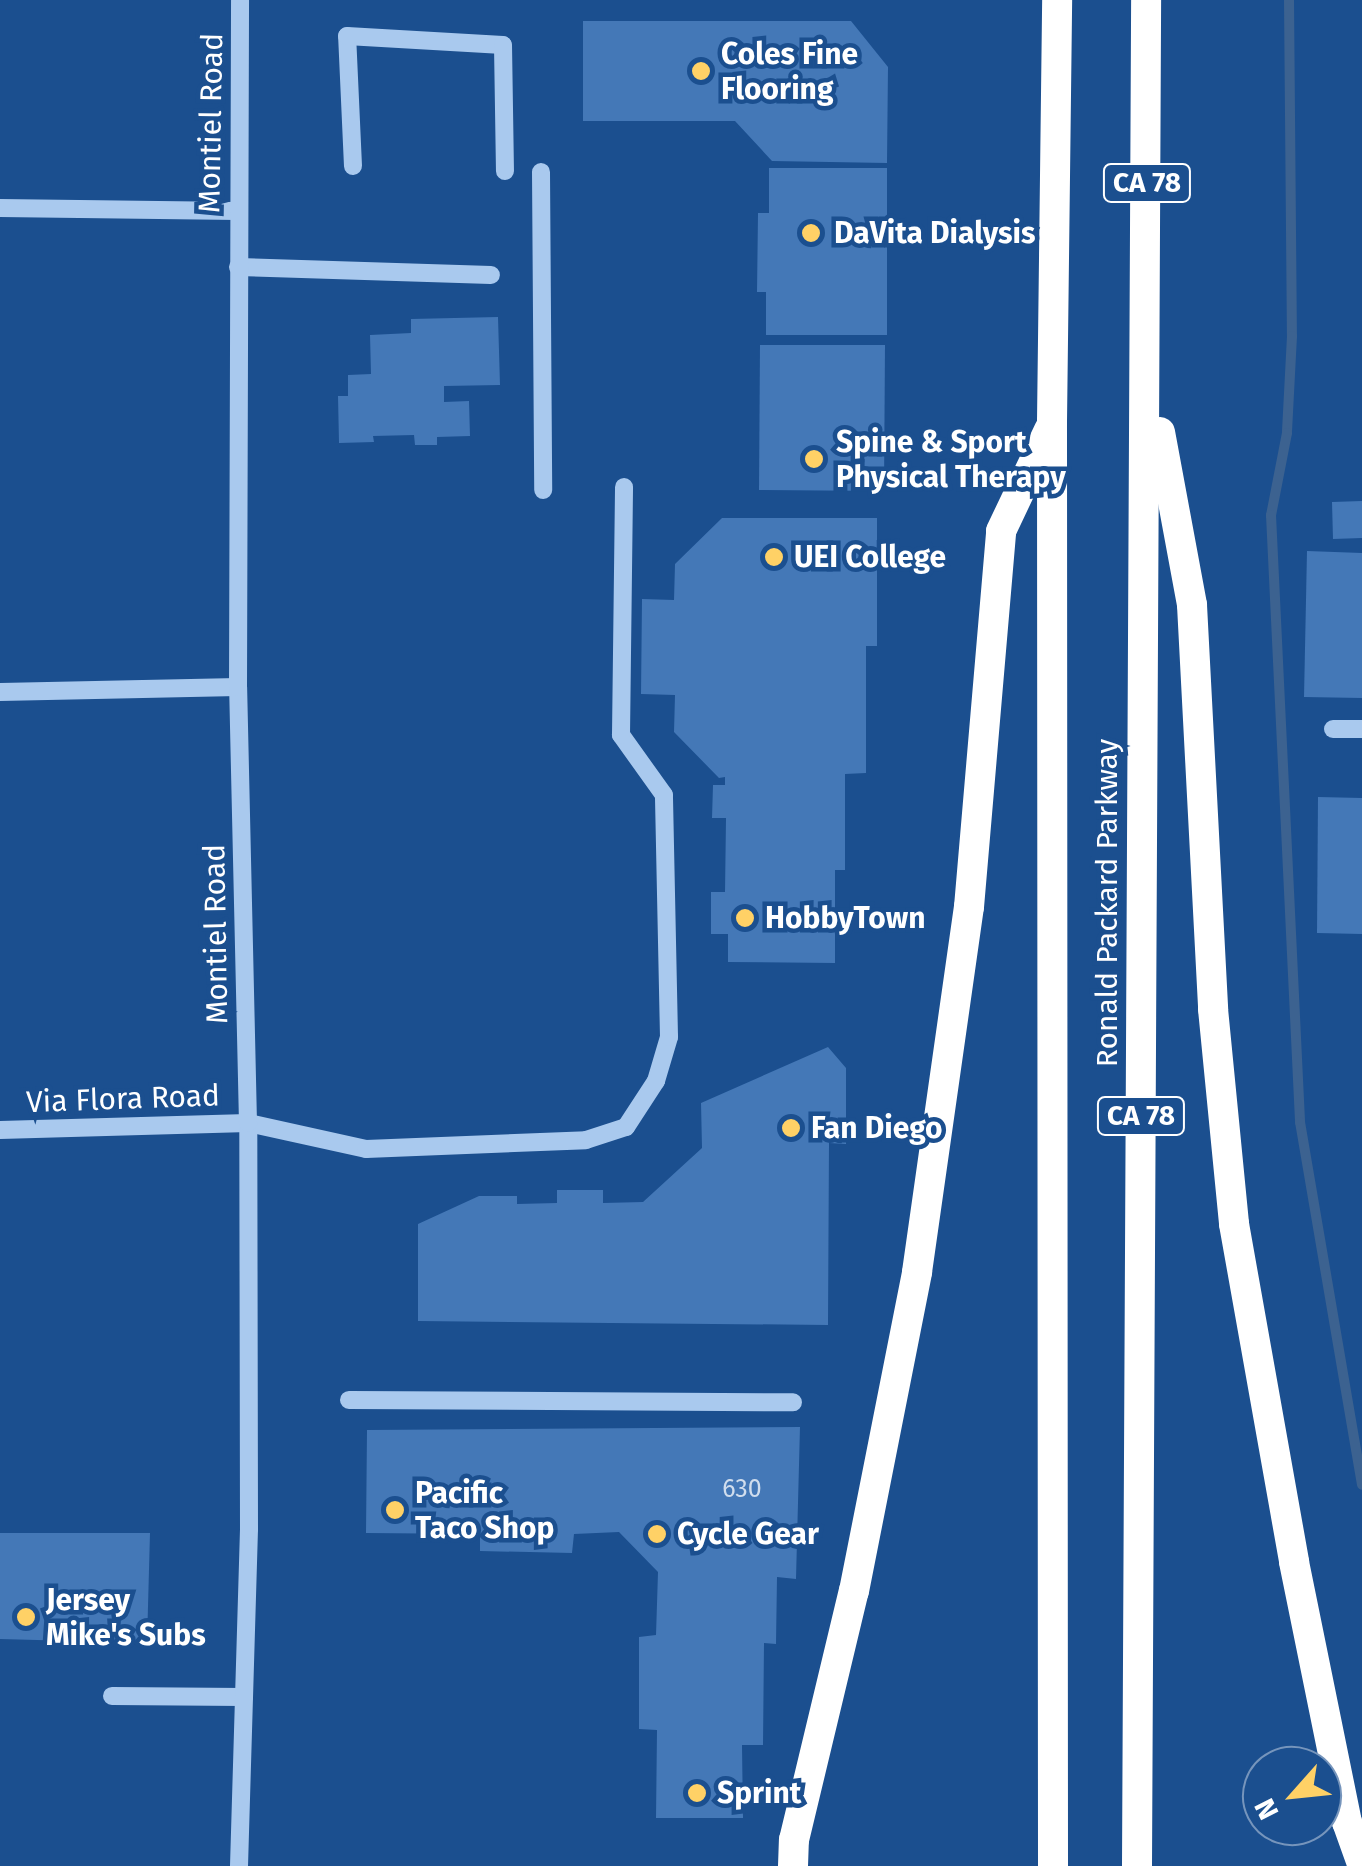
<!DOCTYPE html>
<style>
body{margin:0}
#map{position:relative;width:1362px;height:1866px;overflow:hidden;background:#1b4f8f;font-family:"Fira Sans",sans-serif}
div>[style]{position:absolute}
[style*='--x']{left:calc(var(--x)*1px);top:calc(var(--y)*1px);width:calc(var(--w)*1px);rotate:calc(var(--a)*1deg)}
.stream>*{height:10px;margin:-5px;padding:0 5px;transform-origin:5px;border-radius:5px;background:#3c6290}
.building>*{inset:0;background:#4478b7}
.minor>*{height:18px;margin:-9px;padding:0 9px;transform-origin:9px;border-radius:9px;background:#a9c9ee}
.highway>*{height:30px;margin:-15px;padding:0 15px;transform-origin:15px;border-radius:15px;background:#fff}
.dots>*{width:28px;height:28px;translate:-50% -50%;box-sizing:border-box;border:5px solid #1b4f8f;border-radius:50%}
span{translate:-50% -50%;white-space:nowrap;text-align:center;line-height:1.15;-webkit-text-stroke:9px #1b4f8f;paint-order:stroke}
.number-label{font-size:25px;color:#d0dded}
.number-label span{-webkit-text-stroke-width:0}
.shield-label span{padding:2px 8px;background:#1b4f8f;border:2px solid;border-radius:8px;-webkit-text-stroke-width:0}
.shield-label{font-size:28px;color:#fff;font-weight:700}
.poi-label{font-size:30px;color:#fff;font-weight:700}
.left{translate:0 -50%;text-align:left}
.street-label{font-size:30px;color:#fff}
.north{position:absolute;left:1242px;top:1746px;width:100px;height:100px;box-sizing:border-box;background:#1b4f8f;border:2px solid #7695bc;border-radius:50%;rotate:243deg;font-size:28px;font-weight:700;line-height:40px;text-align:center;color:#fff}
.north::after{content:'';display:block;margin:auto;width:35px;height:45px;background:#ffd166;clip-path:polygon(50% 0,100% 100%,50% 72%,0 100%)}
</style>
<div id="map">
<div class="stream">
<div style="--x:1289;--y:0;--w:336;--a:89.5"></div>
<div style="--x:1292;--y:336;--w:97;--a:93"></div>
<div style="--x:1287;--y:433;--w:84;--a:101"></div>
<div style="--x:1271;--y:515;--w:608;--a:87.26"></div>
<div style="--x:1300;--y:1122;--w:368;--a:80.3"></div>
</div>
<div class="building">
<div style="clip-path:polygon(583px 21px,851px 21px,888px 67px,887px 163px,772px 161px,735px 121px,583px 121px)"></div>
<div style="clip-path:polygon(769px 168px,887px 168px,887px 335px,766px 335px,766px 292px,757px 292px,758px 213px,769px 213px)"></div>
<div style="clip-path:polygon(498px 317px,500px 385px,444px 386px,444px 402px,469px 401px,470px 436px,437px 437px,437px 445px,415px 445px,414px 435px,373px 436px,374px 442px,339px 443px,338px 396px,348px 396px,348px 375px,371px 374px,370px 335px,411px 333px,411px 319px)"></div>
<div style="clip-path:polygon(760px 345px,885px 345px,884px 491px,759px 490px)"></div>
<div style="clip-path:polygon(1362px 501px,1362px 538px,1333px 539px,1332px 502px)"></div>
<div style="clip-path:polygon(722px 518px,877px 518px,877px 646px,866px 646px,866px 773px,845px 774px,845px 870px,835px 870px,835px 963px,728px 962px,728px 934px,711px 934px,711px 892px,725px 892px,726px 818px,712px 818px,713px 785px,725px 785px,725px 777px,719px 778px,674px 732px,675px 695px,641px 694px,642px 599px,674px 600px,675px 564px)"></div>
<div style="clip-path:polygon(1307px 551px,1362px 553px,1362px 698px,1304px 697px)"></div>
<div style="clip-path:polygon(1318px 797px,1362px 798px,1362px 934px,1317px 933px)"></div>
<div style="clip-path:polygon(828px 1047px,846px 1068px,846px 1144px,829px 1143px,828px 1325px,418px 1321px,418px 1224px,479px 1196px,517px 1196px,517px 1204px,557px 1203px,557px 1190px,603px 1190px,603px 1203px,643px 1202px,702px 1148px,701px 1103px)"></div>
<div style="clip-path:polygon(800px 1427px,796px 1579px,777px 1577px,776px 1644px,764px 1643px,763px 1745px,742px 1745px,743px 1818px,656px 1818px,657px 1730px,639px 1729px,639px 1637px,656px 1635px,658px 1572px,619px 1532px,574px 1534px,572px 1553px,480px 1551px,480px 1534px,366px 1533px,367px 1430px)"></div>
<div style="clip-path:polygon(0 1533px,150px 1533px,147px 1643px,0 1639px)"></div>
</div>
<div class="minor">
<div style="--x:353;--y:166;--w:130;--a:-92.6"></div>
<div style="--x:347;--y:36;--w:156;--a:3.3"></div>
<div style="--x:503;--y:45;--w:126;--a:89.1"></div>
<div style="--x:541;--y:172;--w:318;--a:89.6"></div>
<div style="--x:0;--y:208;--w:238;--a:0.7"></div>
<div style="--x:238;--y:267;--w:253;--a:1.8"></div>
<div style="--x:0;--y:692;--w:238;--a:-1.2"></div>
<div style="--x:1333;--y:729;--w:29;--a:0"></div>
<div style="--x:0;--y:1130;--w:248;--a:-1.6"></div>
<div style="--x:248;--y:1123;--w:121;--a:12.4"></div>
<div style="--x:366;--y:1149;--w:220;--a:-2.3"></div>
<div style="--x:586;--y:1140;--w:42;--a:-18"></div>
<div style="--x:626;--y:1127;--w:55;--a:-56.9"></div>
<div style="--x:656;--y:1081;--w:46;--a:-73.5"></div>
<div style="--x:669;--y:1037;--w:242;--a:-91.2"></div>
<div style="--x:664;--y:795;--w:74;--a:-125.6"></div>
<div style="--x:621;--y:735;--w:248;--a:-89.3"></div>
<div style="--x:349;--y:1400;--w:444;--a:0.3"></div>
<div style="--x:112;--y:1696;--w:132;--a:0.4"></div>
<div style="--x:239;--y:1866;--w:337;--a:-88.3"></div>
<div style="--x:249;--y:1529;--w:406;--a:-90.1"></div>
<div style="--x:248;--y:1123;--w:436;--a:-91.3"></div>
<div style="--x:238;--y:687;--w:687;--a:-89.83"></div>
</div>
<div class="highway">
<div style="--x:1160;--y:432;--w:176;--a:79.5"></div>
<div style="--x:1192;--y:605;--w:405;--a:87"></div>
<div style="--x:1213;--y:1009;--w:216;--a:84.4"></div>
<div style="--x:1234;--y:1224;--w:343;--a:79.9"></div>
<div style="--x:1294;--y:1562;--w:265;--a:78.5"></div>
<div style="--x:1347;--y:1822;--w:45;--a:70.3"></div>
<div style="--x:793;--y:1866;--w:26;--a:-88"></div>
<div style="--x:794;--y:1840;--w:256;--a:-76.5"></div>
<div style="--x:854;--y:1591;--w:325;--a:-78.8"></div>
<div style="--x:917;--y:1272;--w:369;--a:-81.9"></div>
<div style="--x:969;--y:907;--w:377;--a:-85.1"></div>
<div style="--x:1001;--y:531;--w:112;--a:-64.6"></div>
<div style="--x:1053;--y:1866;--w:1444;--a:-90.04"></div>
<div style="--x:1052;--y:422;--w:422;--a:-89.3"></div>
<div style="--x:1137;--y:1866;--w:1866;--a:-89.72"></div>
</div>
<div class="dots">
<div style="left:701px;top:71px;background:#ffd166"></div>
<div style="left:811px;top:233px;background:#ffd166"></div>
<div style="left:814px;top:459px;background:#ffd166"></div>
<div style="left:774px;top:557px;background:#ffd166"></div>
<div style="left:745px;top:918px;background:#ffd166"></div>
<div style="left:791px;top:1128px;background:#ffd166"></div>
<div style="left:395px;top:1510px;background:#ffd166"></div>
<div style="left:657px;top:1534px;background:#ffd166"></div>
<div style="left:26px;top:1617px;background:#ffd166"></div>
<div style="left:697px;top:1793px;background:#ffd166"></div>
</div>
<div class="number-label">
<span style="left:742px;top:1489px">630</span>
</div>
<div class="shield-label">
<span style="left:1147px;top:183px">CA 78</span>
<span style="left:1141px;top:1116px">CA 78</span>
</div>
<div class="poi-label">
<span class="left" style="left:721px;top:71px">Coles Fine<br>Flooring</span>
<span class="left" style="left:834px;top:233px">DaVita Dialysis</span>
<span class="left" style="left:836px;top:459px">Spine &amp; Sport<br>Physical Therapy</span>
<span class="left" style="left:794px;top:557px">UEI College</span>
<span class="left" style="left:765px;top:918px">HobbyTown</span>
<span class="left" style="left:811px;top:1128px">Fan Diego</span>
<span class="left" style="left:415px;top:1510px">Pacific<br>Taco Shop</span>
<span class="left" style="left:677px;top:1534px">Cycle Gear</span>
<span class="left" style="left:46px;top:1617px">Jersey<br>Mike's Subs</span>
<span class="left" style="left:717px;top:1793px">Sprint</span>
</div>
<div class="street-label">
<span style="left:211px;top:123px;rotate:-89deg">Montiel Road</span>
<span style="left:1107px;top:903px;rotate:-90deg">Ronald Packard Parkway</span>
<span style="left:216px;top:934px;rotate:-91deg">Montiel Road</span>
<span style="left:123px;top:1099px;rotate:-2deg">Via Flora Road</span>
</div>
<div class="north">N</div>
</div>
